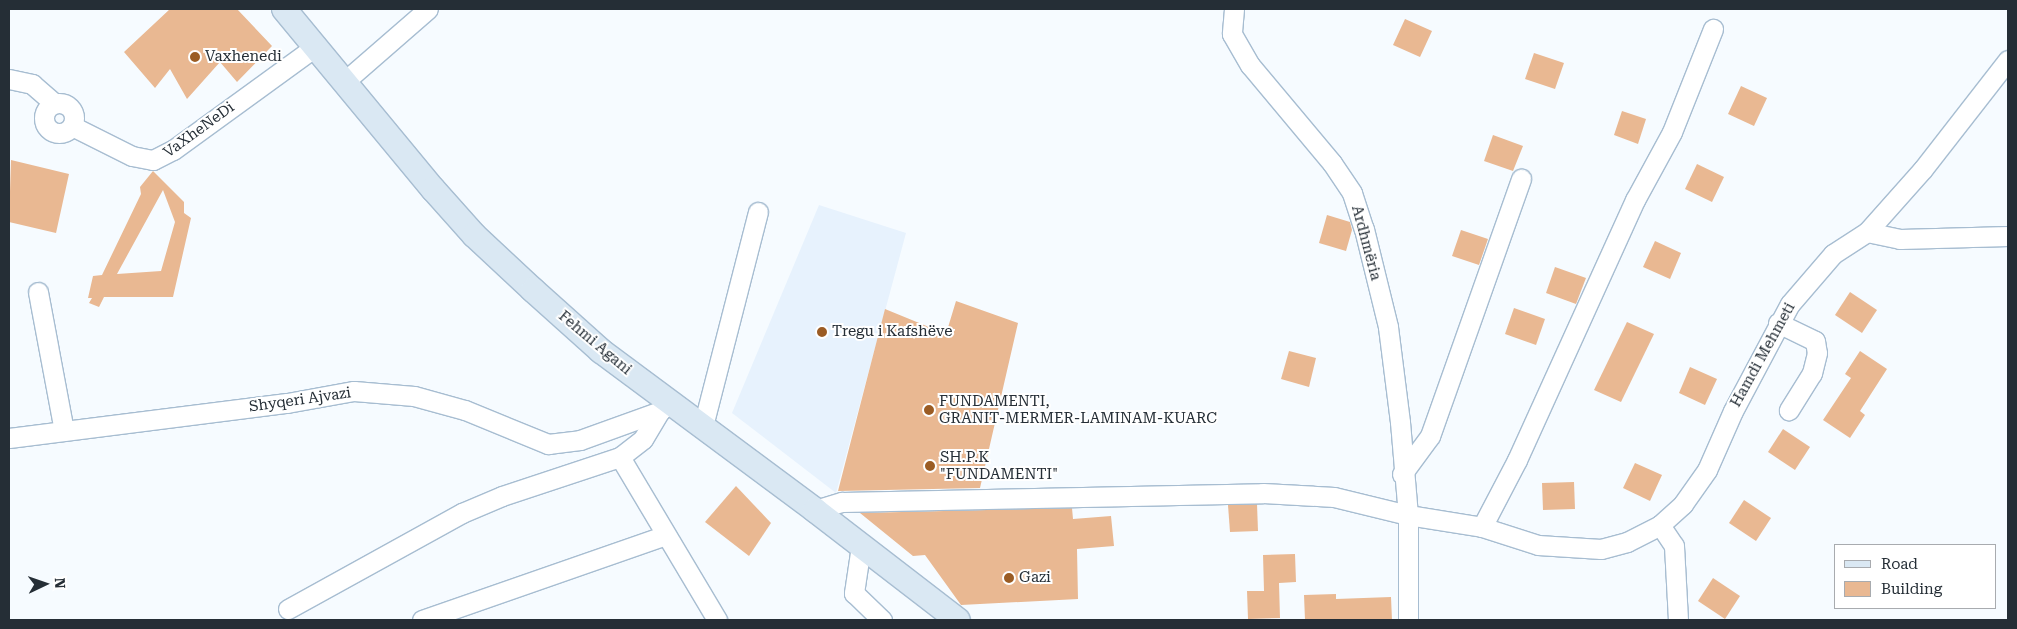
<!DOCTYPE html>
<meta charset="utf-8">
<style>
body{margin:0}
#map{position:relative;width:2017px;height:629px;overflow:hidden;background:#f6fbff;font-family:"Roboto Serif",serif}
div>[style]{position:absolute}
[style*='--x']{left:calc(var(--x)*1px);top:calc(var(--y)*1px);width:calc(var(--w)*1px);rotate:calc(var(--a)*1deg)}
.built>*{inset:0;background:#e7f2fd}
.building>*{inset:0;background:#e9b892}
.roads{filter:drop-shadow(1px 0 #a7bdd1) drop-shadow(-1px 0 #a7bdd1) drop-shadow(0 1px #a7bdd1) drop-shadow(0 -1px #a7bdd1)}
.minor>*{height:19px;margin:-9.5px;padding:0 9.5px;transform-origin:9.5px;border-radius:9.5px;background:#fff}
.minor>.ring{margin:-9.5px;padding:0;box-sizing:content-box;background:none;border:19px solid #fff;border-radius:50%}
.major>*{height:24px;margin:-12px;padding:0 12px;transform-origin:12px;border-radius:12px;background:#dae8f3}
.dots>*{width:14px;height:14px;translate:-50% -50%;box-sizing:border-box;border:2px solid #fff;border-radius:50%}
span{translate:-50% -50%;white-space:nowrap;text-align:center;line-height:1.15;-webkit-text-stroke:4px #fff;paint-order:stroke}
.poi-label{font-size:15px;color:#252e36}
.left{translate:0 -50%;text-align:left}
.street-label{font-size:15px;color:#252e36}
.frame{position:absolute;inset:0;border:10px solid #252e36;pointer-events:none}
.legend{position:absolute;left:1834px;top:544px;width:162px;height:65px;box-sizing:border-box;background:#fff;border:1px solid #a8abaf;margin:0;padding:6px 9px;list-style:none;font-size:15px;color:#252e36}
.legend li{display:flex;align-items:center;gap:10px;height:25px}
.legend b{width:25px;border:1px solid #a8abaf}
.north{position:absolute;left:20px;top:559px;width:50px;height:50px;-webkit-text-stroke:4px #fff;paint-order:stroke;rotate:87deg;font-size:14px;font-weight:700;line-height:20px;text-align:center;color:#252e36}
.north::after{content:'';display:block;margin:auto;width:18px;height:22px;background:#252e36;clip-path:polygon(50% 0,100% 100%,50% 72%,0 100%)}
</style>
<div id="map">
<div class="built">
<div style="clip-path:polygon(819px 205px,906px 233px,836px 493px,732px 413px)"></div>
</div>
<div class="building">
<div style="clip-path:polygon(170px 9px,237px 9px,272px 46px,237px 82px,220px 62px,187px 99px,170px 69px,155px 88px,124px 52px)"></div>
<div style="clip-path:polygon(1405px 19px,1432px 31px,1420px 57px,1393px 45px)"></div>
<div style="clip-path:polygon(1534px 53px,1564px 63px,1555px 89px,1525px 79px)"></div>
<div style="clip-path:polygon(1741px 86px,1767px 98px,1754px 126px,1728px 114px)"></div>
<div style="clip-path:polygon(1622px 111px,1646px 119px,1638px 144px,1614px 135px)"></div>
<div style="clip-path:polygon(1493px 135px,1523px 146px,1513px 171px,1484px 161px)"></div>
<div style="clip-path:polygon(11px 160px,69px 174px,56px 233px,9px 222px)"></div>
<div style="clip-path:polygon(1697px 164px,1724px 177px,1712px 202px,1685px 189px)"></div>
<div style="clip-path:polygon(evenodd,153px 171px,184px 202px,184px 213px,191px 218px,173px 297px,104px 297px,99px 307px,89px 303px,92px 298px,88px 298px,93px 276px,102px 275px,141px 194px,140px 187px,153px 171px,163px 190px,175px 222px,161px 271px,117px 274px,163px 190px)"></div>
<div style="clip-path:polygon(1327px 215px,1350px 222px,1352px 230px,1346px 251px,1319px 243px)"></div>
<div style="clip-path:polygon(1461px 230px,1488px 239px,1479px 265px,1452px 256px)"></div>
<div style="clip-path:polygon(1655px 241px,1681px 253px,1670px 279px,1643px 267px)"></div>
<div style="clip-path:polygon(1555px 267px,1586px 278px,1576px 304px,1546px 293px)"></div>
<div style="clip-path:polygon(1850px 292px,1877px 310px,1862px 333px,1835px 315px)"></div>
<div style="clip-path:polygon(956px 301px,1018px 323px,980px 488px,838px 491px,885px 309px,946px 334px)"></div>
<div style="clip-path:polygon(1514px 308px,1545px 319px,1536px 345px,1505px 334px)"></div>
<div style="clip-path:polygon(1627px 322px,1654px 334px,1621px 402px,1594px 390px)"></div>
<div style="clip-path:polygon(1289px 351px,1316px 358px,1309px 387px,1281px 379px)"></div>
<div style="clip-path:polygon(1860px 351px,1887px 369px,1860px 411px,1865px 415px,1850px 438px,1823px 420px,1851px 378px,1845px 374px)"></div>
<div style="clip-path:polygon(1690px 367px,1717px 379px,1705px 405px,1679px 393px)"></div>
<div style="clip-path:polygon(1783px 429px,1810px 447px,1795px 470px,1768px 452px)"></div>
<div style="clip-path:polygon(1635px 463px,1662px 475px,1650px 501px,1623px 488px)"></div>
<div style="clip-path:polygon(1574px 482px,1575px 509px,1543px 510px,1542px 483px)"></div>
<div style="clip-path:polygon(736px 486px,771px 523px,749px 556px,705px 522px)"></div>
<div style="clip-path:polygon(1744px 500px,1771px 518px,1756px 541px,1729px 523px)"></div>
<div style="clip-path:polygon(1257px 504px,1258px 531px,1230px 532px,1228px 505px)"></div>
<div style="clip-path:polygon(1072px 508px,1073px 519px,1111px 516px,1114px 546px,1077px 549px,1078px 599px,961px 605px,925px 555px,913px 556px,860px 513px)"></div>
<div style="clip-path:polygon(1295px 554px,1296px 582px,1279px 583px,1280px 618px,1248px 619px,1247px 591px,1264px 591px,1263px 555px)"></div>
<div style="clip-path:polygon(1713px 578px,1740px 596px,1725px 619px,1698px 601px)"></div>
<div style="clip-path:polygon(1336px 594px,1336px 599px,1391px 597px,1392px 620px,1305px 620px,1304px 595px)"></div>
</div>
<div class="roads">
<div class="minor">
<div style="--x:1234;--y:9;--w:25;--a:95"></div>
<div style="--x:1232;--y:34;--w:36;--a:60"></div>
<div style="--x:1250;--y:65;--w:128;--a:50.1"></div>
<div style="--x:1332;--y:163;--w:36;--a:56"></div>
<div style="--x:1352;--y:193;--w:38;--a:72"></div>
<div style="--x:1364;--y:229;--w:101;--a:76.2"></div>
<div style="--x:1388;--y:327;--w:96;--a:82.8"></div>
<div style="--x:1400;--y:422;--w:93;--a:85.1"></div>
<div style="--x:1408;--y:515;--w:105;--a:90"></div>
<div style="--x:9;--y:79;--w:24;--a:12"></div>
<div style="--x:32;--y:84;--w:29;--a:41"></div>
<div style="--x:344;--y:82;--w:111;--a:-41"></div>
<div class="ring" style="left:44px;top:103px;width:11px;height:11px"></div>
<div style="--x:72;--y:126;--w:67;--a:26.6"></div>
<div style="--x:132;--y:156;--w:21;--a:11"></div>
<div style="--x:153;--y:160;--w:22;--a:-27"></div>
<div style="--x:173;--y:150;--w:177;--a:-36"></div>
<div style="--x:1867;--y:232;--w:34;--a:12"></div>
<div style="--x:1900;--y:239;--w:108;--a:-1.6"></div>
<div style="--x:38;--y:292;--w:141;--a:79.4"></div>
<div style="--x:1778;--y:323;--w:41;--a:25.9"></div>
<div style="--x:1815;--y:341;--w:12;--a:81"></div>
<div style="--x:1817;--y:353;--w:21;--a:104"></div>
<div style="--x:1812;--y:373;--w:44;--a:121.9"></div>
<div style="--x:703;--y:426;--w:221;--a:-75.6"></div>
<div style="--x:9;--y:438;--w:280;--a:-7.2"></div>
<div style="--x:287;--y:403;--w:68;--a:-10.2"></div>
<div style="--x:354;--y:391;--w:60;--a:4.8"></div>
<div style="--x:414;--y:396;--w:53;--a:15.4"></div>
<div style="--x:465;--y:410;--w:90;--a:22.3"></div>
<div style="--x:548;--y:444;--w:32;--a:-7"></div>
<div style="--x:580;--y:440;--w:85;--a:-19.9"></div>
<div style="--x:660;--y:411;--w:14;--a:-45"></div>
<div style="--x:620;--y:457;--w:190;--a:59.2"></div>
<div style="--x:1402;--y:474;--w:47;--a:-53.6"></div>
<div style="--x:1430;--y:436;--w:273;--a:-70.5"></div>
<div style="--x:815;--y:510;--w:28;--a:-17"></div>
<div style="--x:842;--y:502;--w:421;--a:-1.2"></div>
<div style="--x:1263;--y:493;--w:71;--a:3.2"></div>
<div style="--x:1334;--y:497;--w:76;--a:13.7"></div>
<div style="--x:1408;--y:515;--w:75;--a:9.2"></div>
<div style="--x:1482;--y:527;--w:59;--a:17.8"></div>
<div style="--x:1538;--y:545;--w:63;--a:3.6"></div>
<div style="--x:1601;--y:549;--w:27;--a:-15"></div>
<div style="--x:1627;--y:542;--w:37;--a:-27"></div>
<div style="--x:1660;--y:525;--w:31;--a:-42"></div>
<div style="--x:1683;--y:504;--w:42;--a:-54.8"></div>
<div style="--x:1707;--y:470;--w:64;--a:-66.2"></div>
<div style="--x:1733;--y:411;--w:121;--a:-62"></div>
<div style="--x:1790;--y:304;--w:66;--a:-49.3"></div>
<div style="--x:1833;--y:254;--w:40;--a:-32.9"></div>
<div style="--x:1867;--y:232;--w:84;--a:-48.4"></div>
<div style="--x:1923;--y:169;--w:138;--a:-52.1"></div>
<div style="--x:1660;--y:525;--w:25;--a:56"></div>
<div style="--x:1674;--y:546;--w:74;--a:86.9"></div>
<div style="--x:1482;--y:527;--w:76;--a:-62.4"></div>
<div style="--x:1517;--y:460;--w:286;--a:-65.6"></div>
<div style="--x:1635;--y:200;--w:77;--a:-61.4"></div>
<div style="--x:1672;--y:132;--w:111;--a:-68.3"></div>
<div style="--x:861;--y:546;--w:48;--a:98.5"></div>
<div style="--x:854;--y:593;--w:39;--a:44"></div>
<div style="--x:288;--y:609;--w:199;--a:-28.9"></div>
<div style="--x:462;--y:513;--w:43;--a:-23"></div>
<div style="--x:502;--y:496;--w:124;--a:-18.3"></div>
<div style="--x:620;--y:457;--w:29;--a:-38"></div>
<div style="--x:643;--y:439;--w:33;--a:-59"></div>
<div style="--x:422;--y:620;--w:258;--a:-19.2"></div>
</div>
<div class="major">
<div style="--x:284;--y:9;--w:234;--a:50.4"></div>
<div style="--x:433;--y:189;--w:62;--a:48.3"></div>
<div style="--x:474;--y:235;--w:81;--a:43"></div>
<div style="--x:533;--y:290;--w:91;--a:41.9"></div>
<div style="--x:601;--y:351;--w:267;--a:36.6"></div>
<div style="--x:815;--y:510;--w:180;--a:37.6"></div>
</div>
</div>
<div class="dots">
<div style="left:195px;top:57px;background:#9b5c24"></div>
<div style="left:822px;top:332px;background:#9b5c24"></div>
<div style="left:929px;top:410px;background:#9b5c24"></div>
<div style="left:930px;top:466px;background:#9b5c24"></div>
<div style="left:1009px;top:578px;background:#9b5c24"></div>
</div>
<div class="poi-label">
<span class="left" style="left:205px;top:57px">Vaxhenedi</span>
<span class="left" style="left:832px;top:332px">Tregu i Kafshëve</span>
<span class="left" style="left:939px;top:410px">FUNDAMENTI,<br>GRANIT-MERMER-LAMINAM-KUARC</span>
<span class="left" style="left:940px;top:466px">SH.P.K<br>"FUNDAMENTI"</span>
<span class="left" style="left:1019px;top:578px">Gazi</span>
</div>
<div class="street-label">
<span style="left:199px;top:130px;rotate:-36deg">VaXheNeDi</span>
<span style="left:1366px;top:243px;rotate:75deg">Ardhmëria</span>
<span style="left:595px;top:343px;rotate:40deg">Fehmi Agani</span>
<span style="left:1763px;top:355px;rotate:-61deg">Hamdi Mehmeti</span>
<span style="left:300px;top:400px;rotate:-8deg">Shyqeri Ajvazi</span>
</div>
<div class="frame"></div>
<ul class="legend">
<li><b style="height:6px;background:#dae8f3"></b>Road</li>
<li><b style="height:14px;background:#e9b892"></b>Building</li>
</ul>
<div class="north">N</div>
</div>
